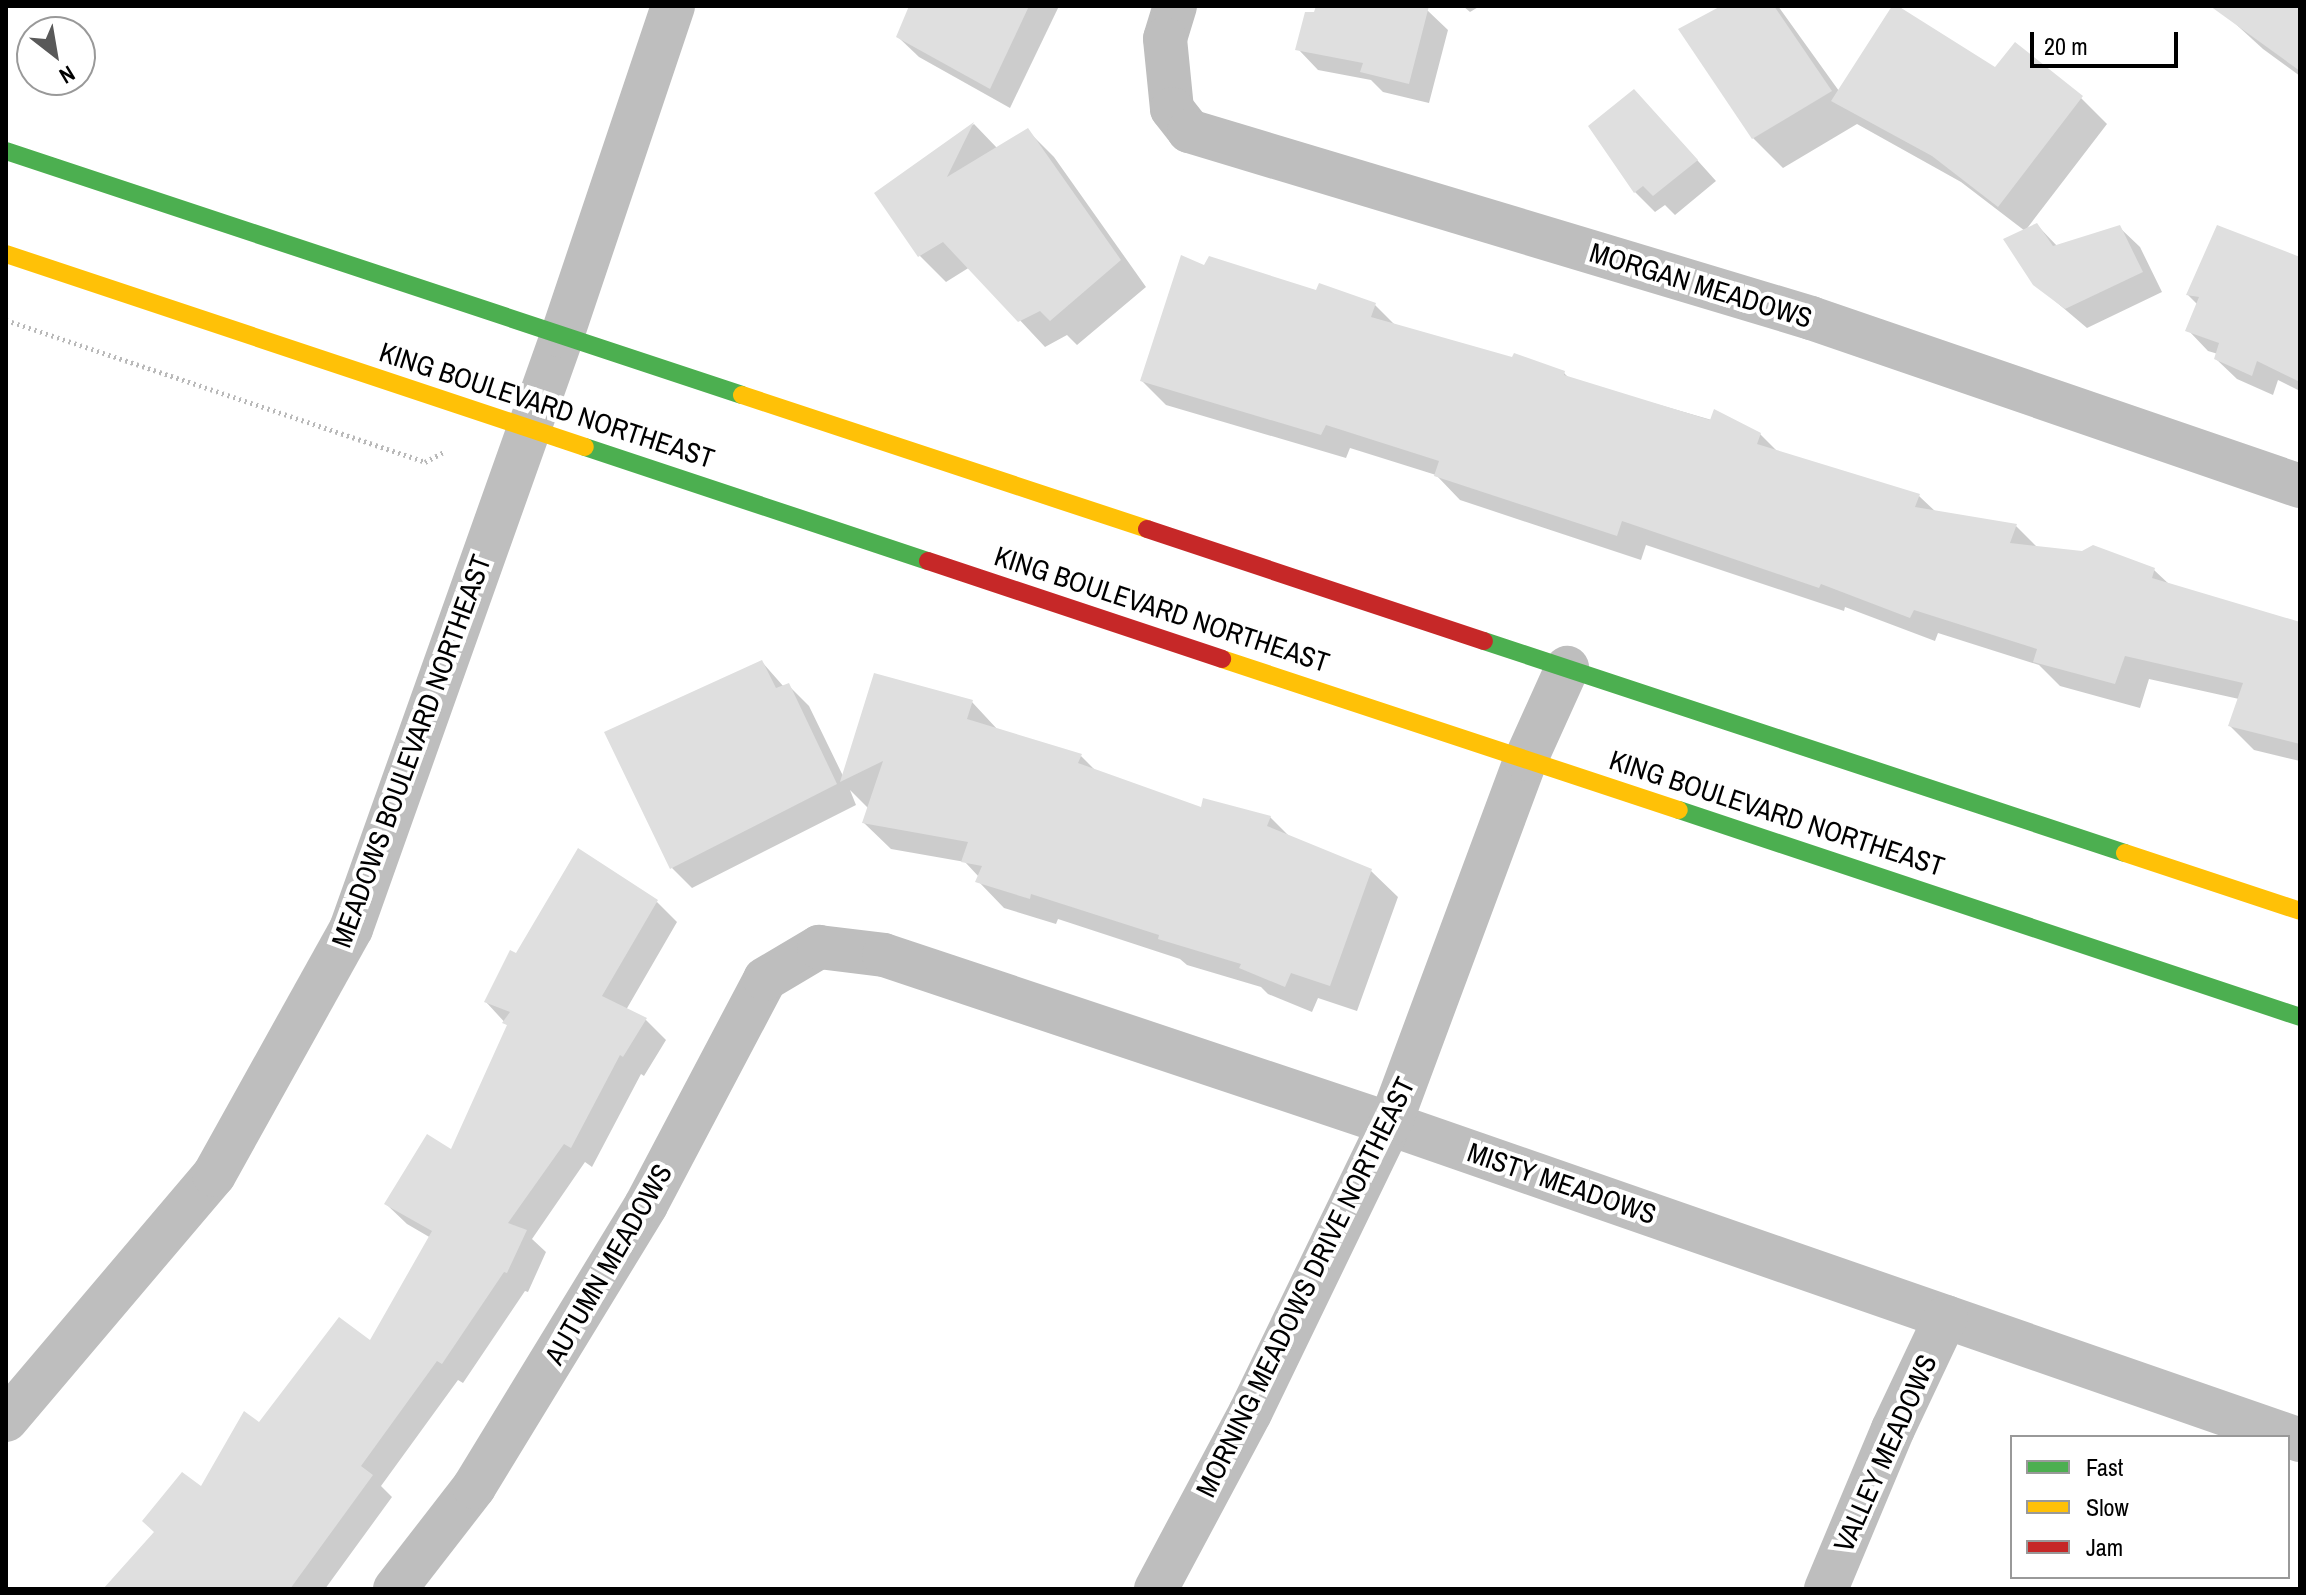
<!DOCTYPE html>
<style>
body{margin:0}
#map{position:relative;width:2306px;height:1595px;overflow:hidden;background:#fff;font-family:"Archivo Narrow",sans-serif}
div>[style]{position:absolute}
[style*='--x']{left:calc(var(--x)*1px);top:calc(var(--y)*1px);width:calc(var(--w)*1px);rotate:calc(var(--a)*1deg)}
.shadow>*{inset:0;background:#0003}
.building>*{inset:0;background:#dfdfdf}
.path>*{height:5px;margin-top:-2.5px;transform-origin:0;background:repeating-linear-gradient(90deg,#b9b9b9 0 2px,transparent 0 6px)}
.street>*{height:44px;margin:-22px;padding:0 22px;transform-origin:22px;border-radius:22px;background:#bebebe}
.fast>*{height:18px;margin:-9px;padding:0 9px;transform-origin:9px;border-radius:9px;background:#4caf50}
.slow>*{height:18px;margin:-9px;padding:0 9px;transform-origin:9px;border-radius:9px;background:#ffc107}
.jam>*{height:18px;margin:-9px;padding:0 9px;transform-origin:9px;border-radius:9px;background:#c62828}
span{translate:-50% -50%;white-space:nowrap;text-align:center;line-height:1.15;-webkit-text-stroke:8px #fff;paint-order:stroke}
.street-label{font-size:28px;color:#000}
.frame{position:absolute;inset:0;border:8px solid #000;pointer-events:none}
.legend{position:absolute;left:2010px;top:1435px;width:280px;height:144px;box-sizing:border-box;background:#fff;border:2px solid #999;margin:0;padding:10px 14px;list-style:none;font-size:24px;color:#000}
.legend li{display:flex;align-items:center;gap:16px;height:40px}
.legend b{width:40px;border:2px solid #999}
.north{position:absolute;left:16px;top:16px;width:80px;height:80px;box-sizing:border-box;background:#fff;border:2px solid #999;border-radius:50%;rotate:149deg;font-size:22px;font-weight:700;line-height:32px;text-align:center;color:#000}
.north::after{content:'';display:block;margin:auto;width:28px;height:36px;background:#595959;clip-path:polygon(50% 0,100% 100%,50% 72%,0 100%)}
.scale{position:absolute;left:2030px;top:32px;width:148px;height:36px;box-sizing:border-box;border:4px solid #000;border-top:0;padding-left:10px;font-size:24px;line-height:28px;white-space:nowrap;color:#000;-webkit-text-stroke:6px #fff;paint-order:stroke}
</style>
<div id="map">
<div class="shadow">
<div style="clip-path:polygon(910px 6px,1059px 6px,1010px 108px,919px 57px,898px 37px)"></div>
<div style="clip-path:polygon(1318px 6px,1416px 6px,1427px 10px,1448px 30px,1429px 103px,1383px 92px,1371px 80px,1318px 70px,1298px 49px)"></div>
<div style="clip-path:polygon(1463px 6px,1480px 6px,1470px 12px)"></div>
<div style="clip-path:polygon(1725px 6px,1778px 6px,1839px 91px,1996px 70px,2081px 98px,2107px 124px,2025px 231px,2037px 225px,2058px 247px,2119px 227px,2140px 247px,2162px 292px,2087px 328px,2035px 284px,2025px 231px,1961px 182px,1857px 124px,1783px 168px,1753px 138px)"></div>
<div style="clip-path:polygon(2216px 6px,2300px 6px,2300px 76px,2263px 49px)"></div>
<div style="clip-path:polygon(1654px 112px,1716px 181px,1675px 215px,1665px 205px,1655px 212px,1635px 192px)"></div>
<div style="clip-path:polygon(974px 124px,998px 149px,1028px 131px,1054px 157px,1146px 287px,1077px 345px,1067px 335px,1045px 347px,970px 267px,946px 282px,920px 256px,877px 194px)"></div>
<div style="clip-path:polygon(2300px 259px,2300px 391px,2278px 380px,2273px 395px,2237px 379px,2216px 359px,2218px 354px,2208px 351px,2188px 330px,2198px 305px,2188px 295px)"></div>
<div style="clip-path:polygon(1205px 268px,1375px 305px,1397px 327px,1564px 373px,1570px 379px,1760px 434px,1778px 452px,1919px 496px,1936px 512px,2016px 526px,2038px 548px,2154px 570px,2170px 585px,2300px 624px,2300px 761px,2254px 750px,2230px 726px,2239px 699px,2149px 679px,2140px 708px,2060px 686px,2039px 665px,1938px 633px,1935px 641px,1845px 607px,1844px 611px,1646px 545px,1641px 560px,1460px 500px,1436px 475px,1350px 448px,1346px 458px,1166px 405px,1142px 381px)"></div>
<div style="clip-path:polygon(762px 662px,784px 687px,789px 686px,809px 706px,844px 778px,972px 702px,998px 730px,1081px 756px,1097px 772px,1202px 810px,1270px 817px,1290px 837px,1371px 871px,1398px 897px,1357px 1011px,1318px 998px,1312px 1012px,1268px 994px,1261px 987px,1187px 965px,1180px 959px,1058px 919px,1056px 924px,1004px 908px,978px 881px,979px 877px,965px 862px,891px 849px,864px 823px,869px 809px,850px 790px,856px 805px,692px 888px,672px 868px)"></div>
<div style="clip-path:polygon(657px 902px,677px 922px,626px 1010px,646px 1020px,666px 1040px,644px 1076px,641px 1074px,592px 1167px,585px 1162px,532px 1239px,546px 1252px,528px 1292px,525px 1291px,463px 1383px,458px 1380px,381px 1486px,392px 1497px,325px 1589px,106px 1589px,260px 1424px,370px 1343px,431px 1238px,407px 1224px,386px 1204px,452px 1152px,509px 1027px,486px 1002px,516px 955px)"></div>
</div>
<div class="building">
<div style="clip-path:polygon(909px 6px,1029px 6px,990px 89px,896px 37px)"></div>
<div style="clip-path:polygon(1316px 6px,1429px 6px,1409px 84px,1360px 72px,1363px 63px,1295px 50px,1305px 12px,1314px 12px)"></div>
<div style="clip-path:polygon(1721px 6px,1774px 6px,1832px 91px,1752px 139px,1678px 29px)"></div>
<div style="clip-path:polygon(1892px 6px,1898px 6px,1995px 67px,2015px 42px,2083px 96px,1998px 207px,1932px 156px,1831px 101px)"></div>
<div style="clip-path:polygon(2210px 6px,2300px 6px,2300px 71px)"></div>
<div style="clip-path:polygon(1634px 89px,1698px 160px,1653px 196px,1643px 186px,1634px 193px,1588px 126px)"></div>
<div style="clip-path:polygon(974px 122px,947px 177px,1028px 128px,1121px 260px,1050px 321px,1040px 311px,1018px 322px,943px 242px,918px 257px,874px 193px)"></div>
<div style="clip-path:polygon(2037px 223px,2053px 246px,2120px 225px,2143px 272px,2065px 309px,2033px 285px,2003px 239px)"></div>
<div style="clip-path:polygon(2217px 225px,2300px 257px,2300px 382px,2257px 361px,2252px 376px,2214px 359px,2219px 343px,2185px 331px,2199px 297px,2186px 295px)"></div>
<div style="clip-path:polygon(1181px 255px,1204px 265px,1209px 256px,1316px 290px,1319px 283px,1376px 303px,1371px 317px,1512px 357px,1514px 353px,1565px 371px,1564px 375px,1710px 420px,1714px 409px,1761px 433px,1757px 444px,1920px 494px,1915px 507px,2017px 524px,2010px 543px,2082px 551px,2093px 545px,2155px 568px,2152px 578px,2300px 622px,2300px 744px,2228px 726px,2243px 683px,2125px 656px,2115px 684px,2033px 662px,2037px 649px,1914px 610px,1910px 618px,1821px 584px,1819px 588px,1622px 521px,1617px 536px,1434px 476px,1439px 461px,1326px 425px,1321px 435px,1140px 381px)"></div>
<div style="clip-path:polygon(762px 660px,776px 688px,789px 683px,837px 784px,670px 869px,604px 732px)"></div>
<div style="clip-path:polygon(874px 673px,973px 700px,967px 719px,1082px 754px,1078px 763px,1201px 807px,1203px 798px,1271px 816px,1267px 826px,1372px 869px,1330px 986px,1291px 973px,1285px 987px,1239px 968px,1241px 964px,1158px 939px,1159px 935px,1031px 894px,1030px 899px,975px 882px,982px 866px,961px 862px,968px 842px,862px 823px,883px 761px,840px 782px)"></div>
<div style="clip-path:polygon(578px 848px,658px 900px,602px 996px,647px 1018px,623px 1057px,620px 1055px,571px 1148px,564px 1144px,508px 1223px,527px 1230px,507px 1273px,504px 1272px,442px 1364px,437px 1361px,361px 1466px,373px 1475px,290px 1589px,103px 1589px,154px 1532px,142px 1521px,182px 1472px,201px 1486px,244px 1411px,259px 1422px,339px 1317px,370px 1340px,432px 1231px,384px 1204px,427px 1134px,451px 1149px,507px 1025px,502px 1023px,510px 1012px,484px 1002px,510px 950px,516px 953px)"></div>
</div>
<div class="path">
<div style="--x:6;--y:320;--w:442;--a:18.7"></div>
<div style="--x:425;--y:462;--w:21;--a:-28"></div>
</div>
<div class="street">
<div style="--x:1175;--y:6;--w:34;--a:107"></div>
<div style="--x:1165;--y:39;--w:70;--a:84.3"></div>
<div style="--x:1172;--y:109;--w:28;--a:52"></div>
<div style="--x:1189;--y:131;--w:650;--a:16.73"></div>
<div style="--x:1811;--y:318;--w:517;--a:18.96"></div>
<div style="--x:6;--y:1420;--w:321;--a:-49.7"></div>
<div style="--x:214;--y:1175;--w:282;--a:-60.9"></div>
<div style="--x:351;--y:929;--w:629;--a:-70.41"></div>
<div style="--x:562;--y:336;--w:348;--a:-71.4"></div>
<div style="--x:395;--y:1589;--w:129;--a:-52.2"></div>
<div style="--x:474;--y:1487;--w:330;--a:-58.6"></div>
<div style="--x:646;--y:1205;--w:255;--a:-62.2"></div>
<div style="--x:765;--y:979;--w:63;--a:-30.7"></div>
<div style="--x:819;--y:947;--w:65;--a:7"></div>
<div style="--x:884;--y:955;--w:533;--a:18.47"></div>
<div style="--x:1390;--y:1124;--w:963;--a:19.15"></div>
<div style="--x:1156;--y:1589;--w:200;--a:-61.9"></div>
<div style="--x:1250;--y:1413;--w:321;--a:-64.2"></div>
<div style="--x:1390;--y:1124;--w:390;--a:-69.6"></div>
<div style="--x:1526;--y:759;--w:100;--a:-65.7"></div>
<div style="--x:1826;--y:1589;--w:173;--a:-67.3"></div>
<div style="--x:1893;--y:1429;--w:124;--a:-64.7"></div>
</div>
<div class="fast">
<div style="--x:6;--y:151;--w:775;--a:18.34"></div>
<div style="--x:585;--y:447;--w:361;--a:18.4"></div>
<div style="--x:1484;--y:641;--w:675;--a:18.3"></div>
<div style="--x:1679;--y:810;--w:655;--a:18.43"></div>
</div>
<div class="slow">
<div style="--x:6;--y:254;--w:610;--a:18.43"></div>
<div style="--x:742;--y:395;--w:427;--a:18.3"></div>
<div style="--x:1222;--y:659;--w:481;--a:18.3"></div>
<div style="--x:2125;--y:853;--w:184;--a:18.3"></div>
</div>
<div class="jam">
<div style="--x:1147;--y:529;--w:355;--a:18.4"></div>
<div style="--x:928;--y:561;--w:310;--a:18.4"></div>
</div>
<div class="street-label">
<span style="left:1701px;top:285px;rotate:17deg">MORGAN MEADOWS</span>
<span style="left:547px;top:405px;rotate:18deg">KING BOULEVARD NORTHEAST</span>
<span style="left:1162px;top:609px;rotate:18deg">KING BOULEVARD NORTHEAST</span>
<span style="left:411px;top:751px;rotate:-70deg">MEADOWS BOULEVARD NORTHEAST</span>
<span style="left:1777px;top:813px;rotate:18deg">KING BOULEVARD NORTHEAST</span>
<span style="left:1562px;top:1183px;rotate:19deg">MISTY MEADOWS</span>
<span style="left:608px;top:1264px;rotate:-60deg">AUTUMN MEADOWS</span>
<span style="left:1305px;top:1287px;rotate:-64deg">MORNING MEADOWS DRIVE NORTHEAST</span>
<span style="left:1885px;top:1453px;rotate:-66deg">VALLEY MEADOWS</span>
</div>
<div class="frame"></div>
<ul class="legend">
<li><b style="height:10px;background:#4caf50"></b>Fast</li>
<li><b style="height:10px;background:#ffc107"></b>Slow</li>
<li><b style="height:10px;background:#c62828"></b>Jam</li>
</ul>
<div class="north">N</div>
<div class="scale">20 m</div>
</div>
